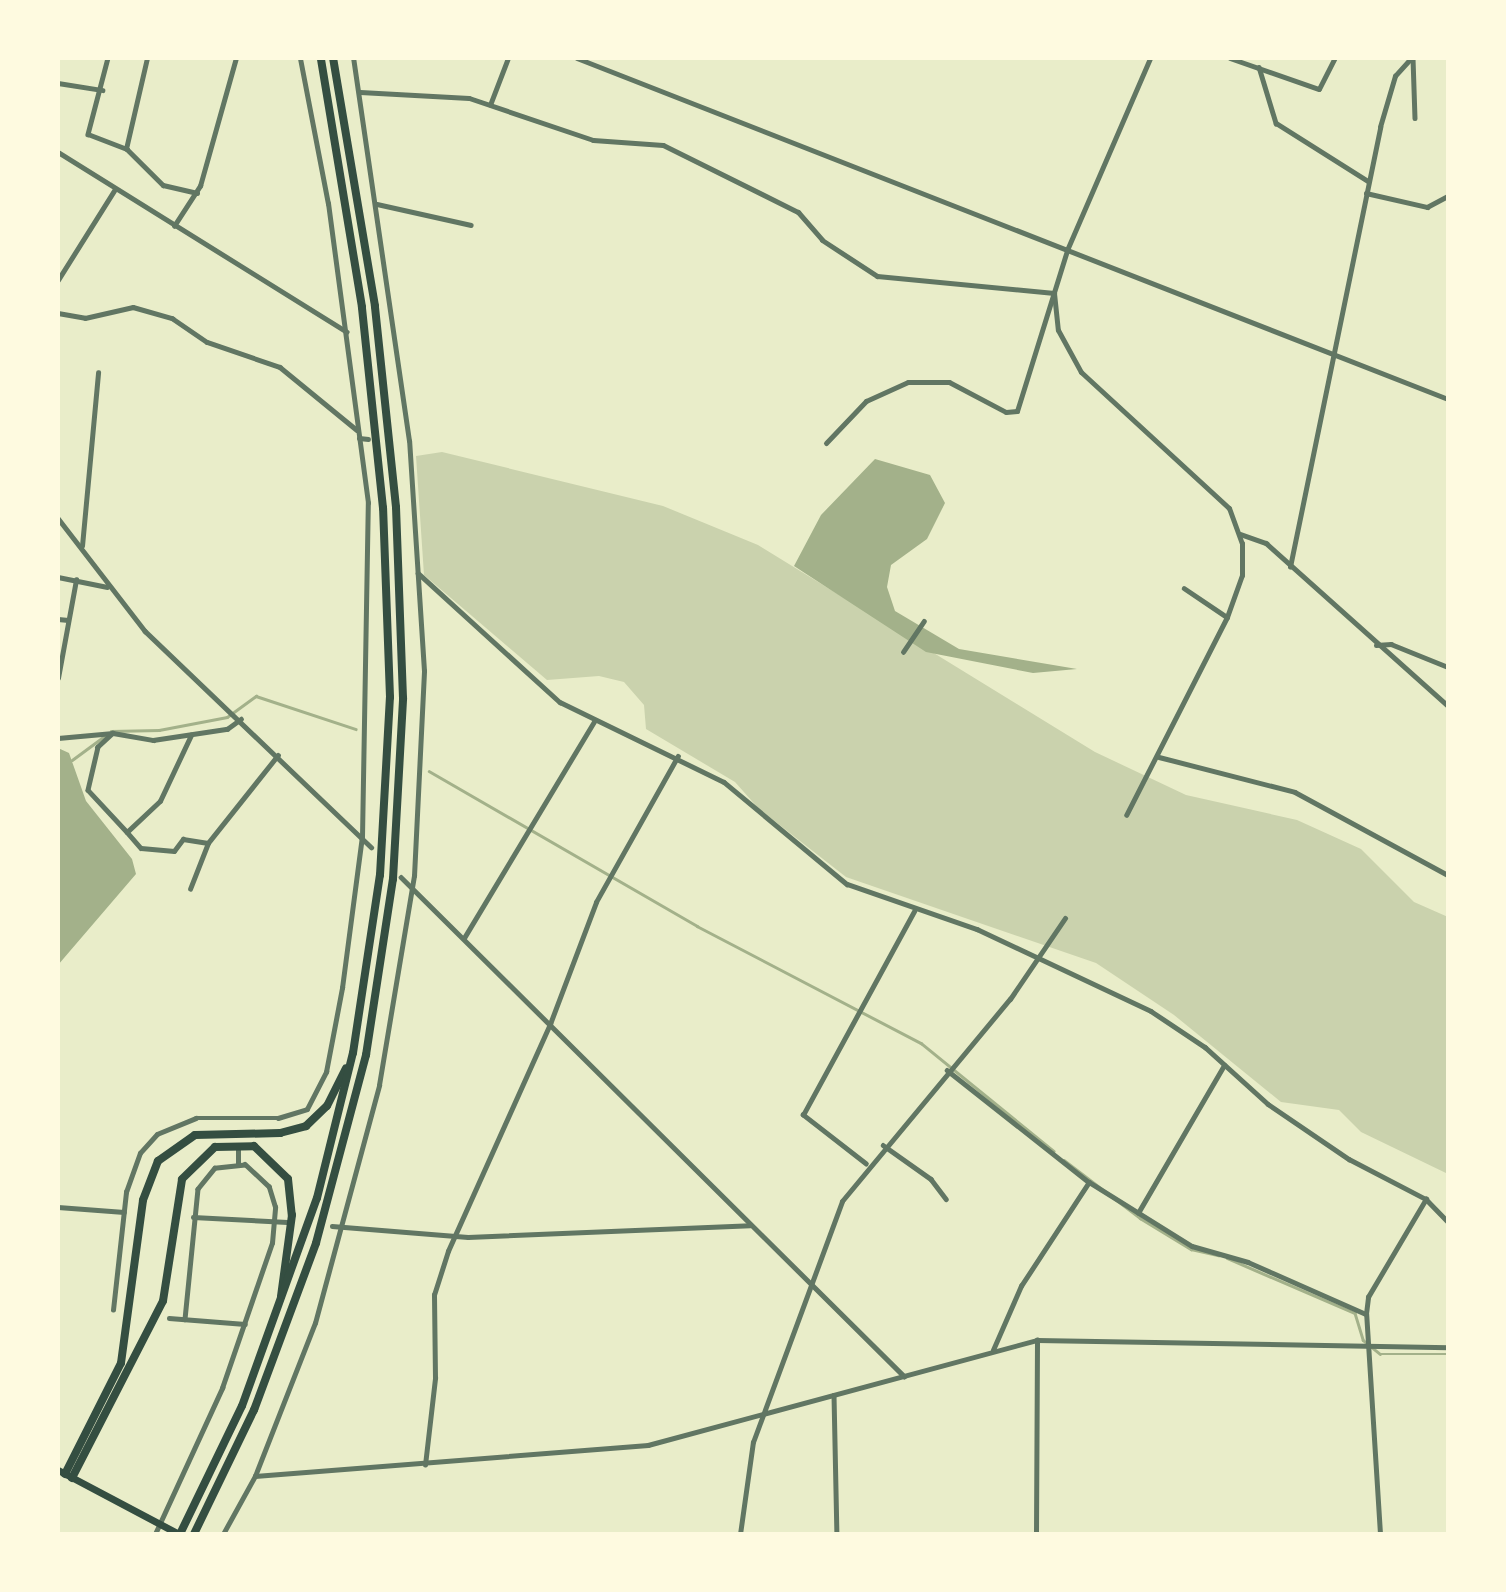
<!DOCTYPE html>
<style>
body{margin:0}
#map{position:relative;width:1506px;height:1592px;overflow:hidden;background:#e9edc9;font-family:Literata,serif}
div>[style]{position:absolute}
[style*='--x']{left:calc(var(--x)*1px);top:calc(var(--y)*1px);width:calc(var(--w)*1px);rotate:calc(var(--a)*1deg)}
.green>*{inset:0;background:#cad2ad}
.water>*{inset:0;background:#a3b18a}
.stream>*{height:2.5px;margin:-1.25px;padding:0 1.25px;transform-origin:1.25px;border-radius:1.25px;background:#a3b18a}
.minor>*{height:4.5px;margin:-2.25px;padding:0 2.25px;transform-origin:2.25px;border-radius:2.25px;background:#617663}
.tertiary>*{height:5px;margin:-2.5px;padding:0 2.5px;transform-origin:2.5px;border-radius:2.5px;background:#617663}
.primary>*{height:7px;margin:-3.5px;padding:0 3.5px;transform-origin:3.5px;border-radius:3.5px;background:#344e41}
.motorway>*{height:8px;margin:-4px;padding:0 4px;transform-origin:4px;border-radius:4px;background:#344e41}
span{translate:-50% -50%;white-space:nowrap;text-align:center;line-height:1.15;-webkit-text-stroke:6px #fefae0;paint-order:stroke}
.frame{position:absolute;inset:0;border:60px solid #fefae0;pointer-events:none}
</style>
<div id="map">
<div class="green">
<div style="clip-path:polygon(442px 452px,663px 506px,758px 545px,1095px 752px,1186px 795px,1297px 820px,1361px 849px,1414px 902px,1448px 917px,1448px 1174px,1361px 1132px,1339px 1110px,1281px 1102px,1174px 1015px,1096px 963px,846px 877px,759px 809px,735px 782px,646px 729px,644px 705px,624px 682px,599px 676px,547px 680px,424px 575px,416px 456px)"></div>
</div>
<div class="water">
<div style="clip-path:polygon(875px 459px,930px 475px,945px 503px,927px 539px,891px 565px,887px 587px,895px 611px,959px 649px,1077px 669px,1033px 673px,926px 652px,794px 566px,821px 515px)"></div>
<div style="clip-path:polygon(58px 748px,69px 753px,86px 801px,132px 859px,136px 874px,58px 965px)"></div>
</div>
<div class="stream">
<div style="--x:111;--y:731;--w:48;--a:-1.2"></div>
<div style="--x:159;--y:730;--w:69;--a:-10.8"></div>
<div style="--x:227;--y:717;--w:36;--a:-36"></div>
<div style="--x:256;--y:696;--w:105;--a:18.3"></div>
<div style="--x:72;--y:760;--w:42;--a:-36.3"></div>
<div style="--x:429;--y:771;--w:310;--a:30"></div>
<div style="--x:697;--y:926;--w:253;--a:27.6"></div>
<div style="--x:921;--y:1043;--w:171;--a:39.1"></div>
<div style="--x:1064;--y:1160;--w:96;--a:37.3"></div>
<div style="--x:1140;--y:1218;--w:60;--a:31.3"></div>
<div style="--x:1191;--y:1249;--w:28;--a:13"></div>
<div style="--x:1227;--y:1258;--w:139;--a:23.3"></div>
<div style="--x:1355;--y:1313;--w:28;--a:73"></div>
<div style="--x:1363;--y:1340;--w:22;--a:39"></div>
<div style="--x:1380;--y:1354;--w:68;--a:0"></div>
</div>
<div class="minor">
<div style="--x:108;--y:58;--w:79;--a:104.7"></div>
<div style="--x:88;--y:134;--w:42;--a:21"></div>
<div style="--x:127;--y:149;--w:51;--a:45"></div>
<div style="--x:163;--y:185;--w:35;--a:13"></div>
<div style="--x:577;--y:58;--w:935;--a:21.38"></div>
<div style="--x:1230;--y:58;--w:94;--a:19.2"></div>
<div style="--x:1319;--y:89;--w:35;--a:-63"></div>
<div style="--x:1413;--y:58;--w:60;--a:88.1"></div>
<div style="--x:1259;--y:67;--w:59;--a:73.1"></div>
<div style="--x:1276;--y:123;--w:109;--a:32.2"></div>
<div style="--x:58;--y:83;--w:45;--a:9"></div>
<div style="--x:490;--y:105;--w:50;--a:-69"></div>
<div style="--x:126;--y:149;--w:93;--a:-77"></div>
<div style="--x:58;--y:152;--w:340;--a:31.9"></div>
<div style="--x:1366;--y:193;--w:63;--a:12.9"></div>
<div style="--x:1427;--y:207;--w:24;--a:-28"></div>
<div style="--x:377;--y:204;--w:96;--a:12.6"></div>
<div style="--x:174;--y:226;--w:48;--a:-57"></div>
<div style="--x:200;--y:186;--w:133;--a:-74.3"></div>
<div style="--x:58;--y:280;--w:107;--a:-57.9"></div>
<div style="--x:58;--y:313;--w:27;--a:10"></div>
<div style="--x:85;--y:318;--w:49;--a:-12.9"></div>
<div style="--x:133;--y:307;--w:41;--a:15.8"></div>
<div style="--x:172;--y:318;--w:42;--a:34.4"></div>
<div style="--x:207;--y:342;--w:77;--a:18.9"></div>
<div style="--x:280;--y:367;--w:99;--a:39.3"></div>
<div style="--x:359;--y:438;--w:9;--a:6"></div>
<div style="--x:58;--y:518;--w:143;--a:52.4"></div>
<div style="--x:145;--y:631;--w:313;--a:43.7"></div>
<div style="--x:1240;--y:534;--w:28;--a:19"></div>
<div style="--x:1266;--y:543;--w:244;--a:41.8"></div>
<div style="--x:82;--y:546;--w:174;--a:-84.7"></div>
<div style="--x:1290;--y:567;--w:449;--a:-78.4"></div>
<div style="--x:1380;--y:127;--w:53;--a:-73.6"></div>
<div style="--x:1395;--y:76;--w:24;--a:-48"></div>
<div style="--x:418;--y:573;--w:192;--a:42.3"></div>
<div style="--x:560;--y:702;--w:182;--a:26"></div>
<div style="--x:724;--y:782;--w:160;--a:39.7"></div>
<div style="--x:847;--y:884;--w:138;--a:19.1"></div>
<div style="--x:977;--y:929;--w:192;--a:25.2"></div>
<div style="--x:1151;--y:1011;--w:65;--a:33.7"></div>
<div style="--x:1205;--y:1047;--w:85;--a:42.1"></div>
<div style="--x:1268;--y:1104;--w:98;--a:34.2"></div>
<div style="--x:1349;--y:1159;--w:87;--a:27.5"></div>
<div style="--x:1426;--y:1199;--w:32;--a:46"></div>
<div style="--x:58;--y:577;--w:50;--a:11.5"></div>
<div style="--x:1184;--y:588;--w:52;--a:34"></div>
<div style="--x:58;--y:619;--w:10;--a:6"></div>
<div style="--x:1376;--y:645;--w:15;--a:-4"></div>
<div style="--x:1391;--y:644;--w:61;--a:22"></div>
<div style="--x:903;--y:652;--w:37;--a:-56"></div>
<div style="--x:58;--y:678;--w:100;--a:-79.6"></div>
<div style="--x:113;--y:733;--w:21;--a:137"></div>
<div style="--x:98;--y:747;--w:44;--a:103.1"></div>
<div style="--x:88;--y:790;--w:57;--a:47.1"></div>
<div style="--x:127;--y:832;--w:45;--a:-43.2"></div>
<div style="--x:160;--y:801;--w:73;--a:-64.8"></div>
<div style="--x:58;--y:738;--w:55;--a:-5.2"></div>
<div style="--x:113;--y:733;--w:41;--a:9.9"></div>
<div style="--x:153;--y:740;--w:75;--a:-8.5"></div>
<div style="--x:227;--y:729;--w:17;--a:-36"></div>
<div style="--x:1159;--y:757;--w:140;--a:14.4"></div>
<div style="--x:1295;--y:792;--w:174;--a:28.5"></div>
<div style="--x:127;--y:832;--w:21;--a:49"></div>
<div style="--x:141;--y:848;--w:33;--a:5"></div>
<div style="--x:174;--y:851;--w:15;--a:-53"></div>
<div style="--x:183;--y:839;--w:25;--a:9"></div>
<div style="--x:401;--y:877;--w:709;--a:44.77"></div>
<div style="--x:190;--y:889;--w:49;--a:-68.6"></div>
<div style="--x:208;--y:843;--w:112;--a:-51.5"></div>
<div style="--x:464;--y:938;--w:252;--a:-59"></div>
<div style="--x:947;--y:1070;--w:181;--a:38.3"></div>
<div style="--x:1089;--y:1182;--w:121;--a:31.9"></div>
<div style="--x:1192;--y:1246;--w:58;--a:15.9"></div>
<div style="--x:1248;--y:1262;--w:129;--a:23.8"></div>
<div style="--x:883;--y:1145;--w:59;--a:35.3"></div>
<div style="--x:931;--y:1179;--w:25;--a:53"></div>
<div style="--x:238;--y:1163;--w:15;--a:-90"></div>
<div style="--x:866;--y:1164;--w:80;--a:-142.1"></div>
<div style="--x:803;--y:1115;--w:232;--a:-61.4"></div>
<div style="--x:58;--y:1207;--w:66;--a:4.3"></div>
<div style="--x:1138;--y:1213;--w:171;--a:-59.8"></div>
<div style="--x:193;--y:1217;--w:94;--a:3"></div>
<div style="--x:332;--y:1226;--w:136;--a:4.6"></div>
<div style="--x:468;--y:1237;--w:282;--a:-2.4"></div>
<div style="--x:113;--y:1310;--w:119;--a:-83.7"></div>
<div style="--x:126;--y:1192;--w:41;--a:-70.3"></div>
<div style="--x:140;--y:1153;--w:25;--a:-48"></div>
<div style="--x:157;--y:1134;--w:42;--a:-22.3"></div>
<div style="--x:196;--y:1118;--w:82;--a:0"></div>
<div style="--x:278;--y:1118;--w:30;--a:-17"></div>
<div style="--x:307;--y:1109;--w:42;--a:-62.8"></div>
<div style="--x:326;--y:1072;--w:86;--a:-79.2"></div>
<div style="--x:342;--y:988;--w:152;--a:-82.5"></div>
<div style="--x:362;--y:837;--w:334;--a:-89"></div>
<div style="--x:368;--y:503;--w:302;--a:-97.6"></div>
<div style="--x:328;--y:204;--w:149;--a:-100.9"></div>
<div style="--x:169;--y:1318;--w:76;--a:4.5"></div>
<div style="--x:993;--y:1350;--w:70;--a:-66.4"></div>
<div style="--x:1021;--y:1286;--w:124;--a:-56.8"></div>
<div style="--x:834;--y:1395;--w:139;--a:88.8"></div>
<div style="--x:425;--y:1465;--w:88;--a:-83.4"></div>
<div style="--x:435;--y:1378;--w:83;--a:-90.7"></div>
<div style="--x:434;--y:1295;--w:46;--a:-72.3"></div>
<div style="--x:448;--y:1251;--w:249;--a:-65.8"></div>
<div style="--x:550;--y:1024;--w:130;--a:-69.3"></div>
<div style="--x:596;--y:902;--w:167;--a:-60.7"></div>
<div style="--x:255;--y:1476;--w:394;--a:-4.5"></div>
<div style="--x:648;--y:1445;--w:403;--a:-15.1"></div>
<div style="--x:1037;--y:1340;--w:411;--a:1"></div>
<div style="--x:155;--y:1534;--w:161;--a:-65.3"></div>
<div style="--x:222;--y:1388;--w:153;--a:-71"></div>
<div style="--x:272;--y:1243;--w:36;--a:-85"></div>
<div style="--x:275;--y:1207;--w:21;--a:-107"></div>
<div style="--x:269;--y:1187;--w:33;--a:-137"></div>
<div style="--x:245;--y:1165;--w:30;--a:174"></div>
<div style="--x:215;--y:1168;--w:27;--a:129"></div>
<div style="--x:198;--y:1189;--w:131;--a:95.7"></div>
<div style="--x:223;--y:1534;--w:66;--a:-61.1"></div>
<div style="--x:255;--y:1476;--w:164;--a:-68.6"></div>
<div style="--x:315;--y:1323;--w:246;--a:-74.9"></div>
<div style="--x:379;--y:1085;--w:212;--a:-80.5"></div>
<div style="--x:414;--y:876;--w:205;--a:-87.2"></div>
<div style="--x:424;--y:671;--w:230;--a:-93.7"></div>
<div style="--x:409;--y:441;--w:387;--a:-98.3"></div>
<div style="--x:1036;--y:1534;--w:194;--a:-89.7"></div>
<div style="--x:1380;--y:1534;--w:220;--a:-93.6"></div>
<div style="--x:1366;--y:1314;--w:17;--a:-83"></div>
<div style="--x:1368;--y:1297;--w:114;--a:-59.4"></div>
</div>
<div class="tertiary">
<div style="--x:360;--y:92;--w:109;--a:3.2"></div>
<div style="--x:469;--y:98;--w:131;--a:18.7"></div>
<div style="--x:593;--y:140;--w:70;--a:4.1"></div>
<div style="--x:663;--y:145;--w:151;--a:26.4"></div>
<div style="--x:798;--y:212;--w:37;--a:49"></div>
<div style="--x:822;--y:240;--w:66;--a:33.2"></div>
<div style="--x:877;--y:276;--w:178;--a:5.5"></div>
<div style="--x:1054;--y:293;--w:37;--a:84"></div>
<div style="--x:1058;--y:330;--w:48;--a:61.3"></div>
<div style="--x:1081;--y:372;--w:201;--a:42.6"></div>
<div style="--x:1229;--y:508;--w:37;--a:70"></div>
<div style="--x:1242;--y:543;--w:32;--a:90"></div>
<div style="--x:1242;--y:575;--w:45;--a:109.7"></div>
<div style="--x:1227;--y:617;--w:222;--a:117"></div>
<div style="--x:826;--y:443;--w:58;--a:-46.4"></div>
<div style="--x:866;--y:401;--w:46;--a:-24.3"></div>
<div style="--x:908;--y:382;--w:41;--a:0"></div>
<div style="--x:949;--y:382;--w:64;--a:27.8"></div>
<div style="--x:1006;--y:412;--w:11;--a:-5"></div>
<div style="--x:1017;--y:411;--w:169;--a:-72.7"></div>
<div style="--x:1067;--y:250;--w:209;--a:-66.6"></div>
<div style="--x:740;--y:1534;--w:93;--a:-82"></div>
<div style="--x:753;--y:1442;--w:257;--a:-69.7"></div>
<div style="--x:842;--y:1201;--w:263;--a:-50.3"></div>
<div style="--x:1010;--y:999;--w:98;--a:-55.8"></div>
</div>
<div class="primary">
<div style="--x:58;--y:1470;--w:137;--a:27.9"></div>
</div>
<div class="motorway">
<div style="--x:65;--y:1474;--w:124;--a:-63.2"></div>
<div style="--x:121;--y:1363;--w:164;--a:-82.3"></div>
<div style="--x:143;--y:1200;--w:42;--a:-69"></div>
<div style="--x:158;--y:1161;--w:45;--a:-35.1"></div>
<div style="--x:195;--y:1135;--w:85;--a:-1.3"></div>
<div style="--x:280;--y:1133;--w:27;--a:-15"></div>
<div style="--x:306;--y:1126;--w:29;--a:-44"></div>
<div style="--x:327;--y:1106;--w:42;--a:-63.4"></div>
<div style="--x:72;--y:1478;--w:199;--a:-62.8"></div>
<div style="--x:163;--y:1301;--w:123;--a:-81.1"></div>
<div style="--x:182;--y:1179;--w:46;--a:-44.1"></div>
<div style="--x:215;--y:1147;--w:39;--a:-1"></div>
<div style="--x:254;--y:1146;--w:47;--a:44.1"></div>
<div style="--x:288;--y:1179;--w:36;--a:84"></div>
<div style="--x:292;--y:1215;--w:82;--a:97.7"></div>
<div style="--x:180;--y:1534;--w:142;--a:-64.2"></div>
<div style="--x:242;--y:1406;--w:221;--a:-70.2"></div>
<div style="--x:317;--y:1198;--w:149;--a:-76.1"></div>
<div style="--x:353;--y:1053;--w:180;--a:-81.4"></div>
<div style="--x:380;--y:875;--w:178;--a:-86.8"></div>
<div style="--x:390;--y:697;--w:189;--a:-92.1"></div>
<div style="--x:383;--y:508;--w:202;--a:-96"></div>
<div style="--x:362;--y:307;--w:252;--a:-99.4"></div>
<div style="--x:194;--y:1534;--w:138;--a:-64.2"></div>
<div style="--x:254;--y:1410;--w:178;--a:-69.6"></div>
<div style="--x:316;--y:1243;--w:195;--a:-75.1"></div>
<div style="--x:366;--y:1055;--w:178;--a:-81.3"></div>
<div style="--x:393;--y:879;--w:181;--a:-86.8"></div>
<div style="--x:403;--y:698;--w:191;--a:-92.1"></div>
<div style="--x:396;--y:507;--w:202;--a:-96"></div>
<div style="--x:375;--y:306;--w:252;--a:-99.6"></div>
</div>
<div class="frame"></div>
</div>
